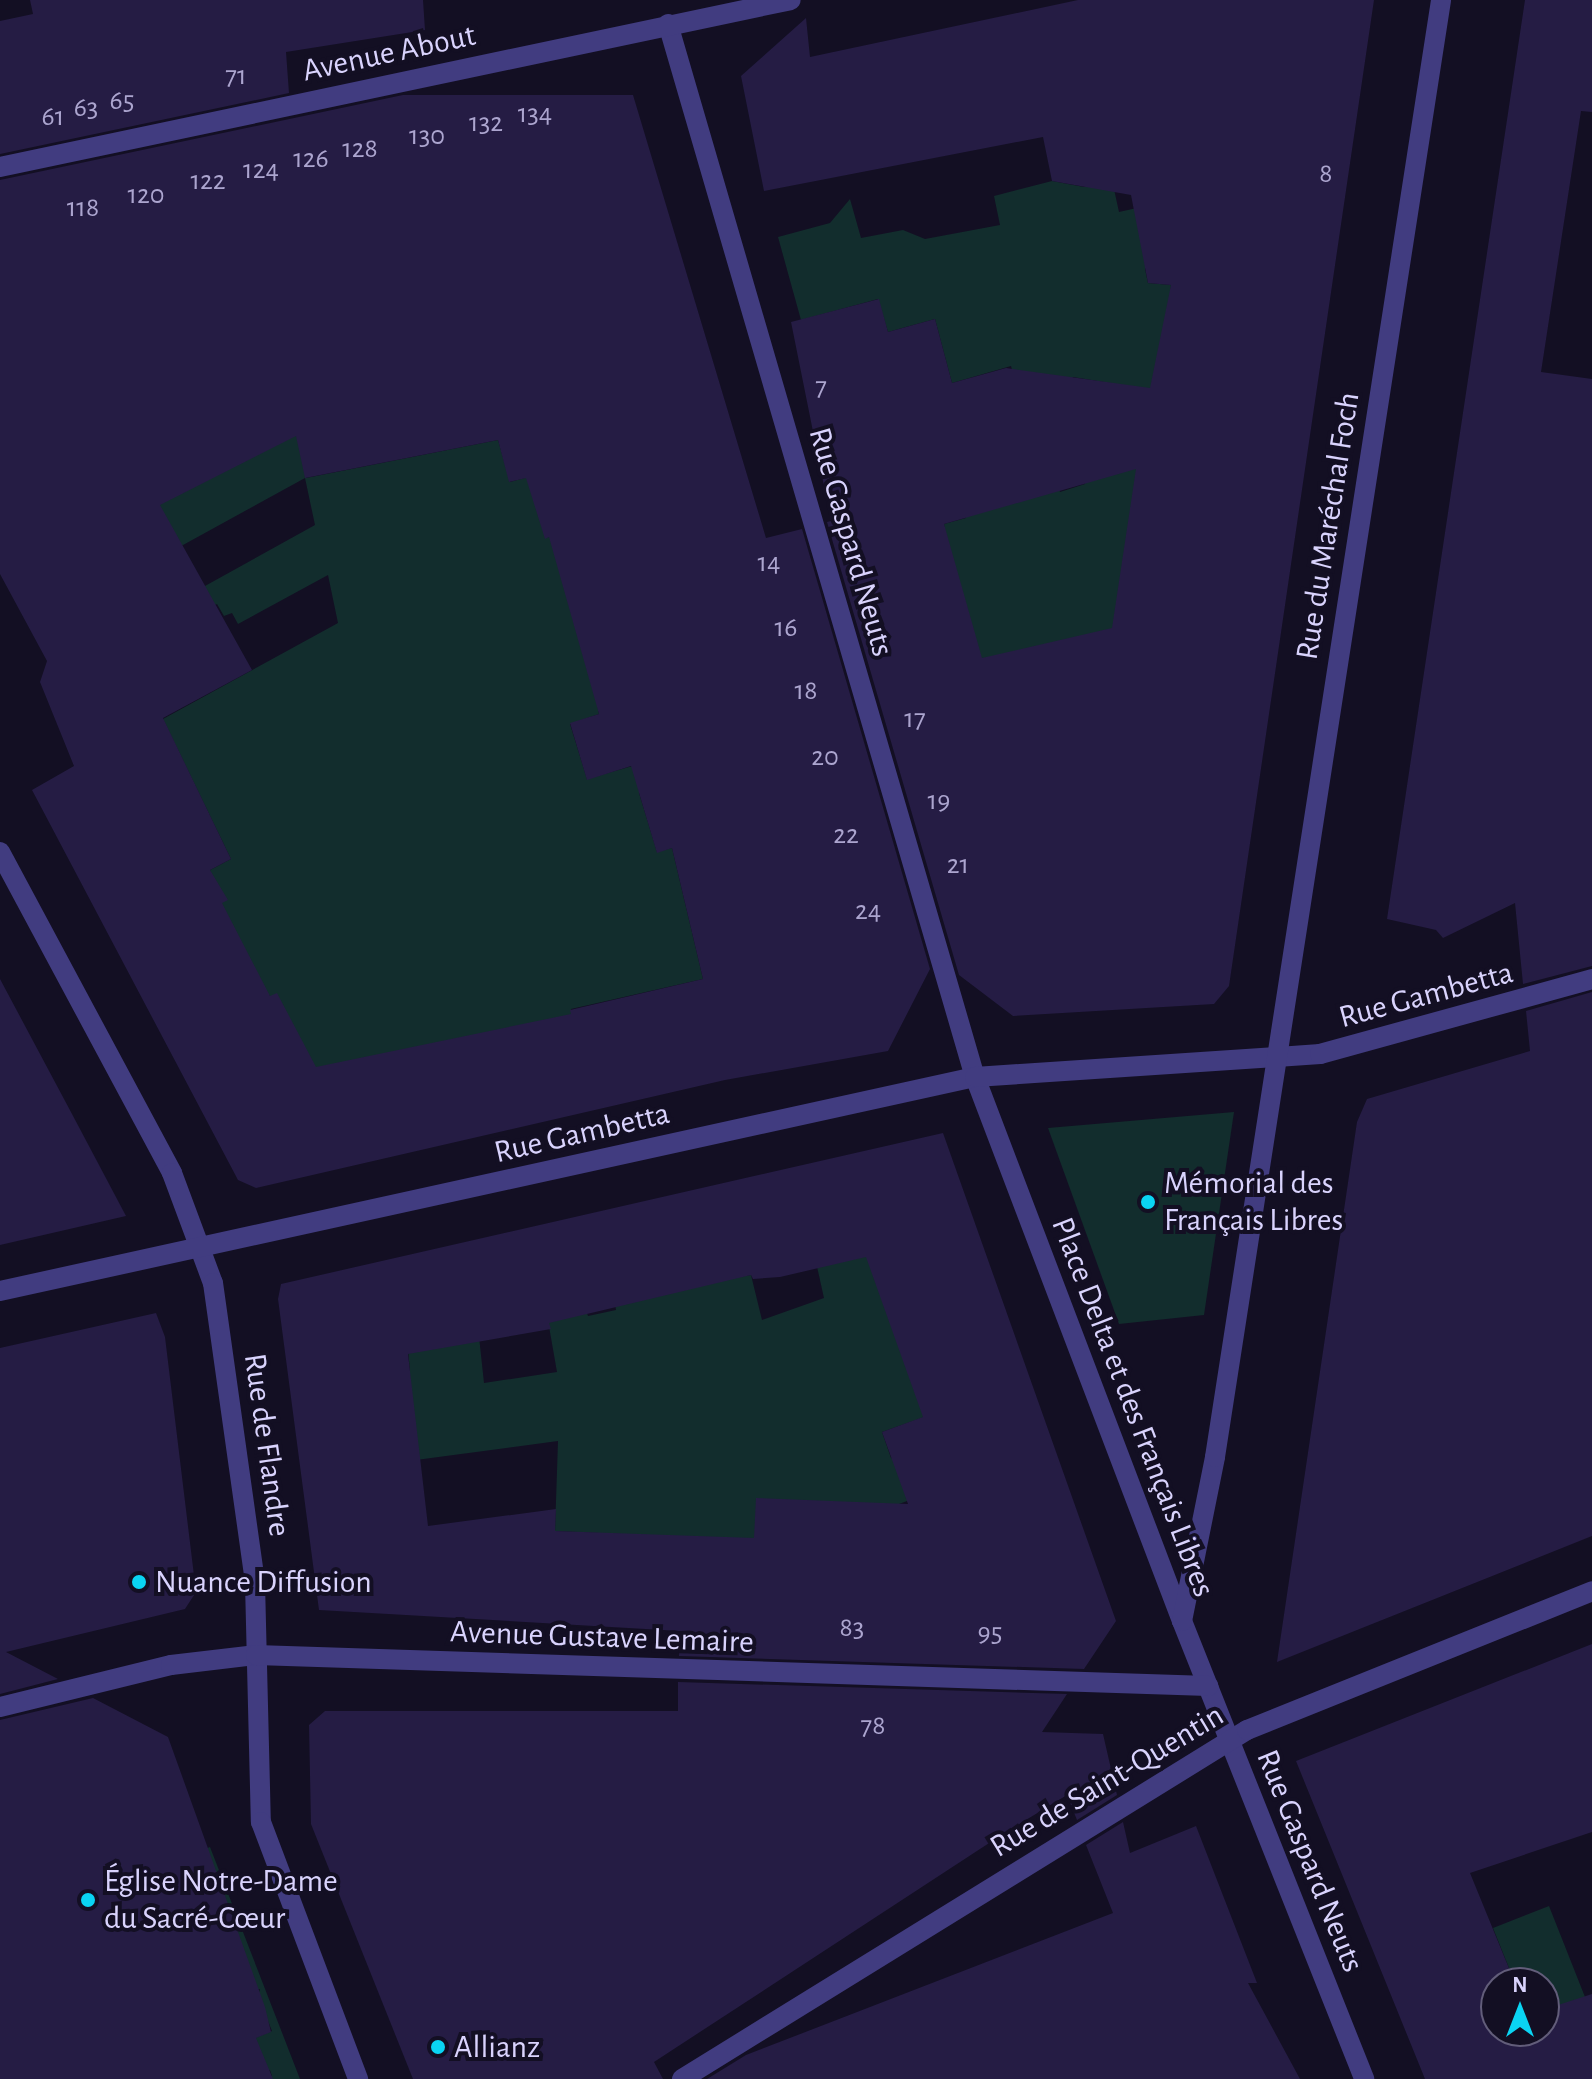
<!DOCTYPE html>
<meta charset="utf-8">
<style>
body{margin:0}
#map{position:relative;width:1592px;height:2079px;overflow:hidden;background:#130f23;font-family:"Alegreya Sans",sans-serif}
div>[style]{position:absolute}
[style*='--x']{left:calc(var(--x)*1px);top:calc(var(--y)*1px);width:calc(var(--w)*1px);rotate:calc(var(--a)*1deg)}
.green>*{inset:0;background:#122d2d}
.building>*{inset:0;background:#251c44}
.minor>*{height:20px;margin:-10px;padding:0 10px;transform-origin:10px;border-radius:10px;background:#413c80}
.dots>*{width:22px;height:22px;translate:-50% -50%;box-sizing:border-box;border:4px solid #130f23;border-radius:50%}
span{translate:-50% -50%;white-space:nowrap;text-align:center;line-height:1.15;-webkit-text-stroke:8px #130f23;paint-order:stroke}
.number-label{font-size:28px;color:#aca5cf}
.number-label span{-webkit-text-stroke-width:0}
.street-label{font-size:32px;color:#d9d3fd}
.poi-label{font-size:32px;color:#d9d3fd}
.left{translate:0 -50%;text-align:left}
.north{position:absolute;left:1480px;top:1967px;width:80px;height:80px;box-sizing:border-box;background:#130f23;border:2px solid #625d7a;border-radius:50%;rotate:0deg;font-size:22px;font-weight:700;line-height:32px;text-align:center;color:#d9d3fd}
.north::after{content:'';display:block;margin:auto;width:28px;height:36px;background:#0ad4f3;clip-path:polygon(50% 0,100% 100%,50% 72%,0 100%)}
</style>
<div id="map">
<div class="green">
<div style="clip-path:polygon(1112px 180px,1119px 212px,1177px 199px,1145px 269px,1148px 283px,1171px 285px,1165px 392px,1073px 377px,1042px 430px,1060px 492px,1085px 484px,1079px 445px,1158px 437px,1144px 642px,968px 661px,944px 524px,966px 518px,953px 471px,1028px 433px,1011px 366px,952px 383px,935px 319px,888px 332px,878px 299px,801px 320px,778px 237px,830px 223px,850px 199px,861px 238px,903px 230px,925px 239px,1000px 225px,994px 196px,1052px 181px,1084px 187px)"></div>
<div style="clip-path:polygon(39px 415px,294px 423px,306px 478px,498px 440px,510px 482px,597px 458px,545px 538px,565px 533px,599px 714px,570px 724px,587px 779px,643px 763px,639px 793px,657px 852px,672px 848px,703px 979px,571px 1009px,575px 1029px,319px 1087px,270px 996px,225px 948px,210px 870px,231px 859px,163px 719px,338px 623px,328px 575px,238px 624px,232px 613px,224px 616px,217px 604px,185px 620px,167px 607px,315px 525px,305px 478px,143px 567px)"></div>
<div style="clip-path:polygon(1234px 1112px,1204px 1315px,1119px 1324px,1048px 1128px)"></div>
<div style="clip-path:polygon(858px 1219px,944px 1410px,882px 1432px,891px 1458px,956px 1483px,869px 1515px,755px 1540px,555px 1531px,558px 1441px,401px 1462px,410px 1371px,406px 1328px,477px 1318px,484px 1383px,557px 1372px,547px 1315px,585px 1307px,588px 1316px,616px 1310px,614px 1297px,751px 1275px,762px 1320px,824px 1298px,810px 1235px)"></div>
<div style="clip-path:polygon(210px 1847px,300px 2079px,267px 2079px,272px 2076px,270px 2070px,264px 2072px,255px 2038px,272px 2031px,258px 1996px,260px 1989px,255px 1990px,161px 1866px)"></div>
<div style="clip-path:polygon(1549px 1906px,1585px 1997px,1555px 2007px,1544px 1982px,1515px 1983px,1493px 1928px)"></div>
</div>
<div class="building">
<div style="clip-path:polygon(30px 0,423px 0,425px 30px,286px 52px,289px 93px,0 154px,0 21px,33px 14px)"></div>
<div style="clip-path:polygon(evenodd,1078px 0,1374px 0,1229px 986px,1214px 1004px,1013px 1016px,959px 975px,827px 522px,831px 521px,791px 322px,879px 299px,888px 332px,935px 319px,952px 383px,1006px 368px,1150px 388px,1171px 285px,1148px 283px,1131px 195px,1052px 181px,1043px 137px,764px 191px,741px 76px,806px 18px,810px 57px,1078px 0,1136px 469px,1112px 628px,982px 658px,944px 524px,1136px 469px)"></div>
<div style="clip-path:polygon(1525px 0,1592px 0,1592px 112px,1581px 111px,1541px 372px,1592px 379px,1592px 966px,1523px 984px,1515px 903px,1443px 938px,1436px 930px,1387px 919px)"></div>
<div style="clip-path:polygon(evenodd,403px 95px,633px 95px,766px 538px,802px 529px,930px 969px,888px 1051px,725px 1080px,256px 1188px,238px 1180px,32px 790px,74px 766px,40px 682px,47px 661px,0 574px,0 180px,403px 95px,296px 436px,305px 478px,498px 440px,509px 482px,526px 478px,545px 539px,549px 537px,599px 714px,570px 723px,587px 780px,631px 766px,657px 853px,672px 848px,703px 979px,570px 1010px,571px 1014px,316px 1067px,277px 993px,270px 996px,222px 903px,228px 900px,210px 870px,231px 859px,163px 718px,252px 670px,160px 505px,296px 436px)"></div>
<div style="clip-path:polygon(0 979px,72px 1114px,126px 1216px,0 1245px)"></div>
<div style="clip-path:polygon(1592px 992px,1592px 1536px,1277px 1662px,1357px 1122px,1367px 1099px,1530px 1051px,1526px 1011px)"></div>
<div style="clip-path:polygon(evenodd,943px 1133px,1116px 1621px,1084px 1669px,679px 1656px,680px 1631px,319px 1610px,278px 1299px,281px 1284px,943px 1133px,866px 1257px,923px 1417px,882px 1432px,908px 1504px,756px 1498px,754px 1538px,555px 1531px,556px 1509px,428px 1526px,408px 1354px,551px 1329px,549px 1323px,751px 1275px,753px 1279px,780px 1277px,866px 1257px)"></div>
<div style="clip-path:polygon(156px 1313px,165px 1337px,196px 1592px,185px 1609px,6px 1652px,58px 1679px,0 1694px,0 1348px)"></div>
<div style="clip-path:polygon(1592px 1644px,1592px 1832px,1470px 1873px,1515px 1983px,1496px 1983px,1496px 2031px,1544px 2031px,1544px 1983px,1540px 1983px,1544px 1981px,1555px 2006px,1592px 1994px,1592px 2079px,1425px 2079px,1296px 1761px)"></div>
<div style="clip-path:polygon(678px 1682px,1067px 1694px,1042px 1732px,1103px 1734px,1117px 1795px,1077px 1820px,1067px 1795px,1006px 1832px,654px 2062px,663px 2079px,413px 2079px,311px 1824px,309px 1725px,325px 1711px,678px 1711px)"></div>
<div style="clip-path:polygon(93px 1698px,168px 1737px,265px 2007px,271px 2032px,256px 2038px,273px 2079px,0 2079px,0 1720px)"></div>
<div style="clip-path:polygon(1123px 1822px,1130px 1853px,1196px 1826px,1257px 1983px,1248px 1983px,1300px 2079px,707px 2079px,746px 2055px,1113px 1913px,1086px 1845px)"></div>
</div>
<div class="minor">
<div style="--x:668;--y:24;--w:1097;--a:73.75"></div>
<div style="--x:975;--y:1077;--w:582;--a:69.17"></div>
<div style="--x:1182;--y:1621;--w:493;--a:68.3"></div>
<div style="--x:0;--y:167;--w:808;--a:-11.92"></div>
<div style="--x:0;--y:852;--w:364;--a:61.8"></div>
<div style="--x:172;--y:1173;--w:117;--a:69.6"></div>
<div style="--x:213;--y:1283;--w:303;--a:82"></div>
<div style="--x:255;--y:1583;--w:239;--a:88.6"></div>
<div style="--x:261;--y:1822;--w:275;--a:69.3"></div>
<div style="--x:0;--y:1291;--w:998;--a:-12.38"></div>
<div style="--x:975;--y:1077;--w:346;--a:-3.8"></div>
<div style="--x:1320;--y:1054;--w:282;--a:-15.4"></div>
<div style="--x:1182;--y:1621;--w:167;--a:-78.6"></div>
<div style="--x:1215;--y:1457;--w:1474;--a:-81.18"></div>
<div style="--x:0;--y:1707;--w:176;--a:-13.8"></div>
<div style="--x:171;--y:1665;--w:86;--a:-6.7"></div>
<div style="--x:256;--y:1655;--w:953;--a:1.87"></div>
<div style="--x:682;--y:2079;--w:664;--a:-31.7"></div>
<div style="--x:1247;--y:1730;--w:372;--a:-21.9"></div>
</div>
<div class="dots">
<div style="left:1148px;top:1202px;background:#0ad4f3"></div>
<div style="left:139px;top:1582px;background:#0ad4f3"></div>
<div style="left:88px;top:1900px;background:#0ad4f3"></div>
<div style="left:438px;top:2047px;background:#0ad4f3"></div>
</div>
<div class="number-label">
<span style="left:236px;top:76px">71</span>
<span style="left:122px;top:101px">65</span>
<span style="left:86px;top:108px">63</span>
<span style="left:535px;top:114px">134</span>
<span style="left:53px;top:117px">61</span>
<span style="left:486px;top:123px">132</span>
<span style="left:427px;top:136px">130</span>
<span style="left:360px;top:149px">128</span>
<span style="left:311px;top:159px">126</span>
<span style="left:261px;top:170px">124</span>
<span style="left:1326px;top:174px">8</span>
<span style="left:208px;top:181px">122</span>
<span style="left:146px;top:195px">120</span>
<span style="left:83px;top:208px">118</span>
<span style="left:821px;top:387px">7</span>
<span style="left:769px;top:563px">14</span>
<span style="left:786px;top:628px">16</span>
<span style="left:806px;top:691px">18</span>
<span style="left:915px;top:719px">17</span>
<span style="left:825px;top:757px">20</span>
<span style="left:939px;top:801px">19</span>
<span style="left:846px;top:835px">22</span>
<span style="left:958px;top:865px">21</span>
<span style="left:868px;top:911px">24</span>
<span style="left:852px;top:1628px">83</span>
<span style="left:990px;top:1633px">95</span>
<span style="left:873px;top:1726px">78</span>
</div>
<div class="street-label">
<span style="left:389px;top:53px;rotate:-12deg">Avenue About</span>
<span style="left:1328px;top:526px;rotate:-81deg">Rue du Maréchal Foch</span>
<span style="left:851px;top:542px;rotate:74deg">Rue Gaspard Neuts</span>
<span style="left:1426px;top:995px;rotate:-15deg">Rue Gambetta</span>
<span style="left:582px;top:1133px;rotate:-13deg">Rue Gambetta</span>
<span style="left:1133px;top:1407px;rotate:69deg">Place Delta et des Français Libres</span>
<span style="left:267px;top:1445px;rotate:82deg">Rue de Flandre</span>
<span style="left:602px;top:1637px;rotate:2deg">Avenue Gustave Lemaire</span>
<span style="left:1107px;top:1781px;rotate:-31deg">Rue de Saint-Quentin</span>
<span style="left:1310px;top:1861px;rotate:68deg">Rue Gaspard Neuts</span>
</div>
<div class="poi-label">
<span class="left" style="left:1164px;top:1202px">Mémorial des<br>Français Libres</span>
<span class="left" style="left:155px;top:1582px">Nuance Diffusion</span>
<span class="left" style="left:104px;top:1900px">Église Notre-Dame<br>du Sacré-Cœur</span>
<span class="left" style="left:454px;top:2047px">Allianz</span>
</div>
<div class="north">N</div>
</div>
